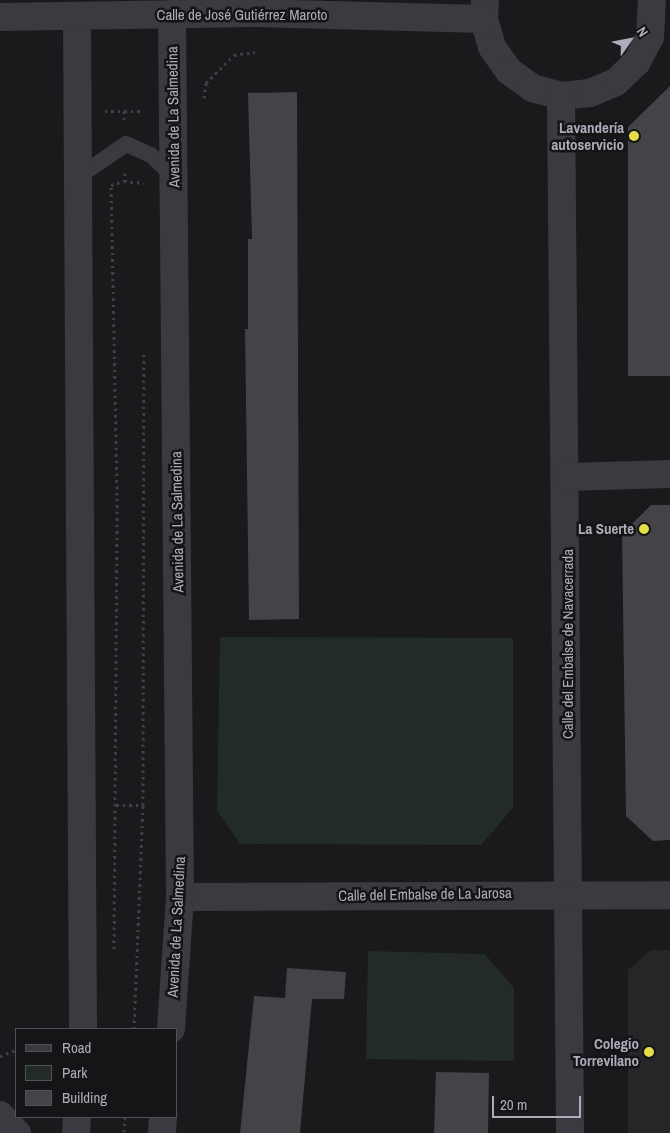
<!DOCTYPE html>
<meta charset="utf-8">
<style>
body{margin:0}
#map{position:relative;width:670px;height:1133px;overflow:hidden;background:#1a191b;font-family:"Archivo Narrow",sans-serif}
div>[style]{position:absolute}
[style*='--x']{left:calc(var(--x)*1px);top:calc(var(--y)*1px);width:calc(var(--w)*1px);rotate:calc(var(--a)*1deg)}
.built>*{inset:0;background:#262528}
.green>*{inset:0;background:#232b26}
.building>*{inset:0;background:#444348}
.path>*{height:3px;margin-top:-1.5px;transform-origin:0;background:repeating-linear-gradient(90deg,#404047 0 2.5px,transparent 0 6.5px)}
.lane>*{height:16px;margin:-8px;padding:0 8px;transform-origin:8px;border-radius:8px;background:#3b3a40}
.street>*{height:28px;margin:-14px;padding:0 14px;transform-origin:14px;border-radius:14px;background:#3b3a40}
.dots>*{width:14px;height:14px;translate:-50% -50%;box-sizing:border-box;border:2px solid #151416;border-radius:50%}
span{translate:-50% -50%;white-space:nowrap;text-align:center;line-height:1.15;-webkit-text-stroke:5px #151416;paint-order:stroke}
.street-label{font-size:15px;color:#acadba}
.poi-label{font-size:15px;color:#acadba;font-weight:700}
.right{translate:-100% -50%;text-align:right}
.legend{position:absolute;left:15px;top:1028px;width:162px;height:90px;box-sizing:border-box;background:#151416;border:1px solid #515158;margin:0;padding:6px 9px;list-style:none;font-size:15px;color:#acadba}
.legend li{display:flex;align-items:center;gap:10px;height:25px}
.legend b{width:25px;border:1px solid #515158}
.north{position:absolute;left:605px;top:15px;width:50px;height:50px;-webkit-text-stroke:4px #151416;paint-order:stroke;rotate:57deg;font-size:14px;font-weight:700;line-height:20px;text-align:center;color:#acadba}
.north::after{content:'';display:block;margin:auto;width:18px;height:22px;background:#acadba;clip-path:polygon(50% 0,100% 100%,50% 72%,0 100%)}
.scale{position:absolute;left:492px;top:1096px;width:89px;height:22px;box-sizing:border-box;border:2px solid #acadba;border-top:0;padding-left:6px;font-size:15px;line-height:18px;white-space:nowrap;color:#acadba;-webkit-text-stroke:4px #151416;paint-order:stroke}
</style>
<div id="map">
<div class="built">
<div style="clip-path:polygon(651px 950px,670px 950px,670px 1133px,628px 1133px,628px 970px)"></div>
</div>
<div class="green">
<div style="clip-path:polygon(220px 637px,513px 638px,513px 808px,481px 845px,240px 844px,217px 811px)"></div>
<div style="clip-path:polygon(368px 951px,485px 954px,514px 988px,514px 1061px,366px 1059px)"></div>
</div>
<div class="building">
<div style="clip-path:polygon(670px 86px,670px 376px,628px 376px,628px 127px)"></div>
<div style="clip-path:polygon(297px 92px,299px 619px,249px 620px,245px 329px,248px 329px,248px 239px,252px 239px,248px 93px)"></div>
<div style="clip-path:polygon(651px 505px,670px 505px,670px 840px,653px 841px,626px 816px,622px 534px)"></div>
<div style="clip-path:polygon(287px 968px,346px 972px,344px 999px,312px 999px,300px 1133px,240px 1133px,254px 996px,285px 998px)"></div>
<div style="clip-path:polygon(436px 1072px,489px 1073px,488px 1133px,434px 1133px)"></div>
</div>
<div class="path">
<div style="--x:204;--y:98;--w:15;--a:-82"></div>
<div style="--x:206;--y:83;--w:40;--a:-45"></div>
<div style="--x:234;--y:55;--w:21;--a:-8"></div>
<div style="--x:105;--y:111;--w:39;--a:0"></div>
<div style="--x:124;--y:111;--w:12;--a:90"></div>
<div style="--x:125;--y:173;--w:8;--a:97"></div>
<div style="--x:124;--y:181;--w:20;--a:6"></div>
<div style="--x:116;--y:805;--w:27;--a:0"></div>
<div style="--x:114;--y:949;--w:454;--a:-89.6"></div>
<div style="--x:117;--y:495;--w:310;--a:-91.1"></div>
<div style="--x:111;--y:185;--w:14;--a:-17"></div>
<div style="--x:134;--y:1029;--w:224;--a:-87.7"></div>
<div style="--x:143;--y:805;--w:453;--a:-89.9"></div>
<div style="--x:0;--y:1056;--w:17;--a:-21"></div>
<div style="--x:124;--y:1132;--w:15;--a:-86"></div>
</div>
<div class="lane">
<div style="--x:78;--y:177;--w:58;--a:-34.5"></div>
<div style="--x:126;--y:144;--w:27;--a:24"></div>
<div style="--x:151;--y:155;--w:30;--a:44"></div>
</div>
<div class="street">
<div style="--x:485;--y:0;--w:19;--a:93"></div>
<div style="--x:484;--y:19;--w:29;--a:74"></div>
<div style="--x:492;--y:47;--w:29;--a:55"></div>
<div style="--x:509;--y:71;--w:29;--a:36"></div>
<div style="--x:532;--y:88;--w:30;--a:15"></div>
<div style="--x:561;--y:96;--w:29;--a:-6"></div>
<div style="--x:590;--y:93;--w:28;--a:-23"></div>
<div style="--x:616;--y:82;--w:29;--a:-44"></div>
<div style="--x:637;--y:62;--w:28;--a:-63"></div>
<div style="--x:650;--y:37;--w:37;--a:-87"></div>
<div style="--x:77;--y:16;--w:1013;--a:89.66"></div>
<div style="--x:0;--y:17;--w:253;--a:-0.9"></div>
<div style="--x:253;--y:13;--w:231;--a:1.5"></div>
<div style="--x:561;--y:96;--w:1037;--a:89.5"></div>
<div style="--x:567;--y:477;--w:103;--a:-1.7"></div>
<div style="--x:180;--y:897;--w:490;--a:-0.2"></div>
<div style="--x:171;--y:1029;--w:132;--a:-86.1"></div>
<div style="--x:180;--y:897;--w:883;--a:-90.52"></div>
<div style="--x:0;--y:1115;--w:25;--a:47"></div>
<div style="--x:76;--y:1133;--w:16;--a:-86"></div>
<div style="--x:162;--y:1133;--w:16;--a:-86"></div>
</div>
<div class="dots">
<div style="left:634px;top:136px;background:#e5de47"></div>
<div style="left:644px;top:529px;background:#e5de47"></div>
<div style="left:649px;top:1052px;background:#e5de47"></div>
</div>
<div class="street-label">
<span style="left:242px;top:15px">Calle de José Gutiérrez Maroto</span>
<span style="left:173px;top:117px;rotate:-91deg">Avenida de La Salmedina</span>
<span style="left:177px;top:522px;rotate:-91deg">Avenida de La Salmedina</span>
<span style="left:568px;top:644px;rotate:-90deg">Calle del Embalse de Navacerrada</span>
<span style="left:425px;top:894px;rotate:-1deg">Calle del Embalse de La Jarosa</span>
<span style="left:176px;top:927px;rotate:-87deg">Avenida de La Salmedina</span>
</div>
<div class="poi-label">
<span class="right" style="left:624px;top:136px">Lavandería<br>autoservicio</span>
<span class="right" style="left:634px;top:529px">La Suerte</span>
<span class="right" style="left:639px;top:1052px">Colegio<br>Torrevilano</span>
</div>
<ul class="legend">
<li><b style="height:6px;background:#3b3a40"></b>Road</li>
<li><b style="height:14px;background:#232b26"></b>Park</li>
<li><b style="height:14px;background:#444348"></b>Building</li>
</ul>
<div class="north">N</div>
<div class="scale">20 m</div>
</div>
